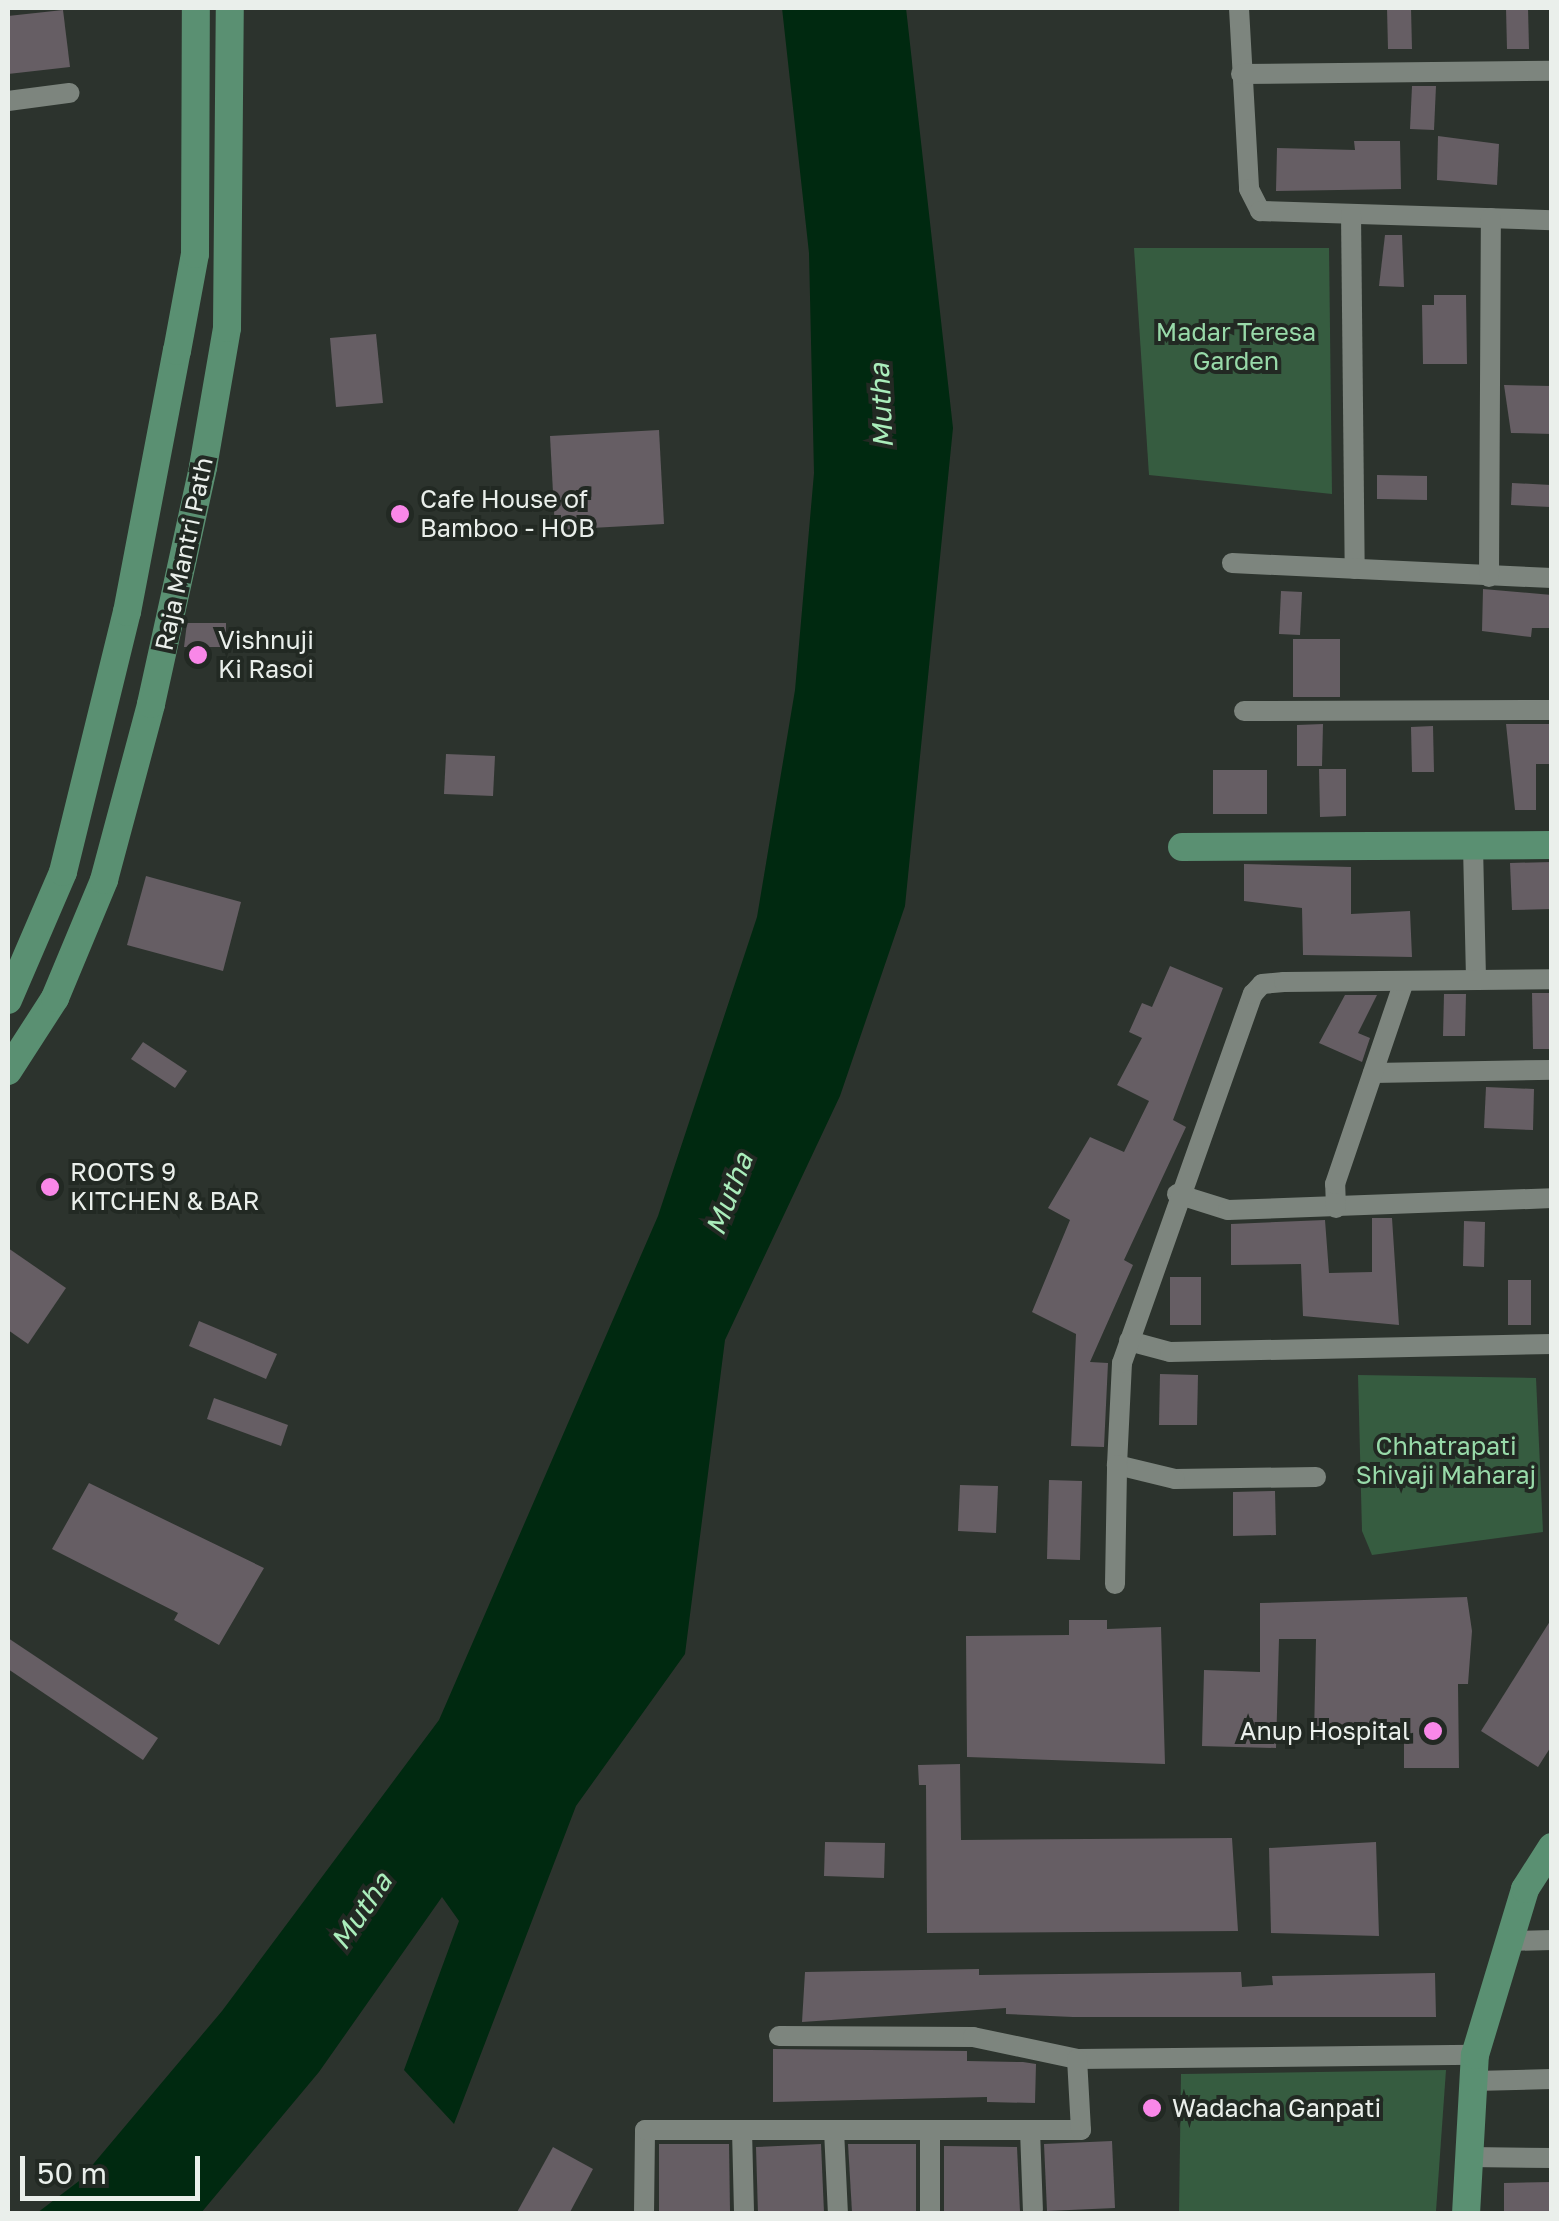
<!DOCTYPE html>
<style>
body{margin:0}
#map{position:relative;width:1559px;height:2221px;overflow:hidden;background:#2c332d;font-family:"Golos Text",sans-serif}
div>[style]{position:absolute}
[style*='--x']{left:calc(var(--x)*1px);top:calc(var(--y)*1px);width:calc(var(--w)*1px);rotate:calc(var(--a)*1deg)}
.green>*{inset:0;background:#365c40}
.water>*{inset:0;background:#002910}
.building>*{inset:0;background:#665e64}
.street>*{height:20px;margin:-10px;padding:0 10px;transform-origin:10px;border-radius:10px;background:#7d857e}
.secondary>*{height:28px;margin:-14px;padding:0 14px;transform-origin:14px;border-radius:14px;background:#5a9072}
.dots>*{width:28px;height:28px;translate:-50% -50%;box-sizing:border-box;border:5px solid #222923;border-radius:50%}
span{translate:-50% -50%;white-space:nowrap;text-align:center;line-height:1.15;-webkit-text-stroke:8px #222923;paint-order:stroke}
.park-label{font-size:25px;color:#98daa9}
.poi-label{font-size:25px;color:#eaefeb}
.left{translate:0 -50%;text-align:left}
.right{translate:-100% -50%;text-align:right}
.street-label{font-size:25px;color:#eaefeb}
.water-label{font-size:28px;color:#aaedbb;font-style:italic}
.frame{position:absolute;inset:0;border:10px solid #eaefeb;pointer-events:none}
.scale{position:absolute;left:20px;top:2156px;width:180px;height:45px;box-sizing:border-box;border:5px solid #eaefeb;border-top:0;padding-left:12px;font-size:30px;line-height:35px;white-space:nowrap;color:#eaefeb;-webkit-text-stroke:8px #222923;paint-order:stroke}
</style>
<div id="map">
<div class="green">
<div style="clip-path:polygon(1134px 248px,1329px 248px,1332px 494px,1149px 475px)"></div>
<div style="clip-path:polygon(1358px 1375px,1536px 1378px,1543px 1532px,1372px 1555px,1362px 1531px)"></div>
<div style="clip-path:polygon(1446px 2070px,1436px 2211px,1179px 2213px,1181px 2074px)"></div>
</div>
<div class="water">
<div style="clip-path:polygon(782px 8px,906px 8px,953px 428px,905px 906px,840px 1096px,725px 1340px,685px 1654px,576px 1806px,454px 2124px,404px 2070px,459px 1921px,442px 1897px,319px 2072px,201px 2213px,37px 2213px,79px 2181px,222px 2011px,439px 1720px,658px 1216px,757px 917px,795px 690px,814px 473px,809px 253px)"></div>
</div>
<div class="building">
<div style="clip-path:polygon(1387px 8px,1411px 8px,1412px 49px,1388px 49px)"></div>
<div style="clip-path:polygon(1506px 8px,1528px 8px,1529px 49px,1507px 49px)"></div>
<div style="clip-path:polygon(63px 10px,70px 67px,8px 74px,8px 16px)"></div>
<div style="clip-path:polygon(1412px 86px,1436px 86px,1434px 130px,1410px 129px)"></div>
<div style="clip-path:polygon(1438px 136px,1499px 144px,1497px 185px,1437px 180px)"></div>
<div style="clip-path:polygon(1354px 141px,1400px 141px,1401px 189px,1276px 191px,1277px 148px,1355px 150px)"></div>
<div style="clip-path:polygon(1385px 235px,1402px 235px,1404px 287px,1379px 286px)"></div>
<div style="clip-path:polygon(1434px 295px,1466px 295px,1467px 364px,1423px 364px,1422px 305px,1434px 305px)"></div>
<div style="clip-path:polygon(376px 334px,383px 403px,336px 407px,330px 338px)"></div>
<div style="clip-path:polygon(1504px 385px,1552px 386px,1552px 434px,1511px 433px)"></div>
<div style="clip-path:polygon(659px 430px,664px 524px,555px 530px,550px 436px)"></div>
<div style="clip-path:polygon(1377px 475px,1427px 476px,1427px 500px,1377px 499px)"></div>
<div style="clip-path:polygon(1512px 483px,1551px 485px,1550px 507px,1511px 505px)"></div>
<div style="clip-path:polygon(1483px 589px,1552px 595px,1552px 628px,1532px 628px,1531px 637px,1482px 631px)"></div>
<div style="clip-path:polygon(1281px 591px,1302px 592px,1300px 635px,1279px 634px)"></div>
<div style="clip-path:polygon(187px 623px,226px 623px,226px 647px,184px 647px)"></div>
<div style="clip-path:polygon(1293px 639px,1340px 639px,1340px 697px,1293px 697px)"></div>
<div style="clip-path:polygon(1323px 724px,1322px 766px,1297px 766px,1297px 725px)"></div>
<div style="clip-path:polygon(1506px 724px,1549px 724px,1549px 764px,1536px 764px,1536px 810px,1515px 810px)"></div>
<div style="clip-path:polygon(1433px 726px,1434px 772px,1412px 772px,1411px 727px)"></div>
<div style="clip-path:polygon(446px 754px,495px 756px,493px 796px,444px 794px)"></div>
<div style="clip-path:polygon(1319px 769px,1346px 769px,1346px 816px,1320px 817px)"></div>
<div style="clip-path:polygon(1213px 770px,1267px 770px,1267px 814px,1213px 814px)"></div>
<div style="clip-path:polygon(1552px 862px,1552px 909px,1512px 910px,1510px 863px)"></div>
<div style="clip-path:polygon(1244px 864px,1351px 867px,1351px 914px,1410px 911px,1412px 957px,1303px 955px,1302px 908px,1244px 901px)"></div>
<div style="clip-path:polygon(146px 876px,241px 902px,223px 971px,127px 945px)"></div>
<div style="clip-path:polygon(1170px 966px,1223px 988px,1173px 1120px,1186px 1127px,1124px 1260px,1133px 1265px,1090px 1362px,1108px 1363px,1104px 1447px,1071px 1446px,1076px 1334px,1032px 1312px,1070px 1220px,1048px 1208px,1090px 1137px,1124px 1152px,1149px 1101px,1117px 1085px,1142px 1038px,1129px 1032px,1142px 1003px,1152px 1007px)"></div>
<div style="clip-path:polygon(1532px 993px,1552px 993px,1552px 1049px,1533px 1049px)"></div>
<div style="clip-path:polygon(1444px 994px,1466px 994px,1465px 1036px,1443px 1036px)"></div>
<div style="clip-path:polygon(1345px 995px,1377px 995px,1358px 1033px,1370px 1038px,1362px 1062px,1319px 1043px)"></div>
<div style="clip-path:polygon(143px 1042px,187px 1071px,175px 1088px,131px 1059px)"></div>
<div style="clip-path:polygon(1486px 1087px,1534px 1089px,1533px 1130px,1484px 1128px)"></div>
<div style="clip-path:polygon(1372px 1218px,1392px 1218px,1399px 1325px,1303px 1316px,1301px 1264px,1231px 1265px,1231px 1224px,1325px 1220px,1329px 1273px,1372px 1272px)"></div>
<div style="clip-path:polygon(1464px 1221px,1485px 1222px,1484px 1267px,1463px 1266px)"></div>
<div style="clip-path:polygon(8px 1248px,66px 1288px,28px 1344px,8px 1330px)"></div>
<div style="clip-path:polygon(1170px 1277px,1201px 1277px,1201px 1325px,1170px 1325px)"></div>
<div style="clip-path:polygon(1508px 1280px,1531px 1280px,1531px 1325px,1508px 1325px)"></div>
<div style="clip-path:polygon(199px 1321px,277px 1354px,266px 1379px,189px 1346px)"></div>
<div style="clip-path:polygon(1160px 1374px,1198px 1375px,1197px 1425px,1159px 1425px)"></div>
<div style="clip-path:polygon(214px 1398px,288px 1425px,281px 1446px,207px 1419px)"></div>
<div style="clip-path:polygon(1049px 1480px,1082px 1481px,1080px 1560px,1047px 1559px)"></div>
<div style="clip-path:polygon(89px 1483px,264px 1568px,219px 1645px,174px 1620px,178px 1613px,52px 1549px)"></div>
<div style="clip-path:polygon(960px 1485px,998px 1486px,996px 1533px,958px 1531px)"></div>
<div style="clip-path:polygon(1275px 1491px,1276px 1535px,1233px 1536px,1233px 1492px)"></div>
<div style="clip-path:polygon(1467px 1597px,1472px 1631px,1468px 1684px,1458px 1684px,1459px 1768px,1404px 1768px,1404px 1738px,1314px 1737px,1316px 1639px,1279px 1639px,1276px 1748px,1202px 1746px,1204px 1670px,1260px 1672px,1260px 1603px)"></div>
<div style="clip-path:polygon(1552px 1618px,1552px 1745px,1538px 1767px,1481px 1731px)"></div>
<div style="clip-path:polygon(1069px 1620px,1107px 1620px,1107px 1629px,1161px 1627px,1165px 1764px,967px 1757px,966px 1636px,1069px 1635px)"></div>
<div style="clip-path:polygon(8px 1638px,158px 1738px,143px 1760px,8px 1669px)"></div>
<div style="clip-path:polygon(960px 1764px,961px 1840px,1232px 1838px,1238px 1931px,927px 1933px,926px 1785px,919px 1785px,918px 1765px)"></div>
<div style="clip-path:polygon(825px 1842px,885px 1843px,884px 1878px,824px 1876px)"></div>
<div style="clip-path:polygon(1376px 1842px,1379px 1936px,1271px 1933px,1269px 1848px)"></div>
<div style="clip-path:polygon(979px 1969px,979px 1975px,1241px 1972px,1242px 1987px,1273px 1985px,1272px 1976px,1435px 1973px,1436px 2017px,1073px 2017px,1006px 2014px,1006px 2008px,802px 2022px,805px 1972px)"></div>
<div style="clip-path:polygon(773px 2049px,967px 2051px,967px 2061px,1023px 2062px,1036px 2064px,1035px 2103px,987px 2102px,987px 2097px,773px 2102px)"></div>
<div style="clip-path:polygon(1112px 2141px,1115px 2208px,1047px 2211px,1044px 2144px)"></div>
<div style="clip-path:polygon(659px 2144px,729px 2144px,730px 2212px,659px 2213px)"></div>
<div style="clip-path:polygon(821px 2144px,824px 2213px,758px 2214px,756px 2147px)"></div>
<div style="clip-path:polygon(848px 2144px,916px 2144px,916px 2211px,852px 2212px)"></div>
<div style="clip-path:polygon(944px 2146px,1017px 2147px,1020px 2212px,944px 2211px)"></div>
<div style="clip-path:polygon(553px 2147px,593px 2169px,569px 2214px,516px 2214px)"></div>
<div style="clip-path:polygon(1552px 2182px,1552px 2214px,1504px 2214px,1504px 2183px)"></div>
</div>
<div class="street">
<div style="--x:1239;--y:8;--w:181;--a:86.8"></div>
<div style="--x:1249;--y:189;--w:25;--a:63"></div>
<div style="--x:1260;--y:211;--w:292;--a:1.8"></div>
<div style="--x:1241;--y:74;--w:311;--a:-0.6"></div>
<div style="--x:8;--y:101;--w:62;--a:-7.5"></div>
<div style="--x:1351;--y:214;--w:355;--a:89.4"></div>
<div style="--x:1232;--y:563;--w:320;--a:2.7"></div>
<div style="--x:1489;--y:577;--w:359;--a:-89.7"></div>
<div style="--x:1244;--y:711;--w:308;--a:-0.2"></div>
<div style="--x:1473;--y:846;--w:134;--a:88.7"></div>
<div style="--x:1373;--y:1073;--w:179;--a:-1"></div>
<div style="--x:1177;--y:1194;--w:53;--a:17.4"></div>
<div style="--x:1228;--y:1210;--w:324;--a:-2.1"></div>
<div style="--x:1336;--y:1208;--w:24;--a:-92"></div>
<div style="--x:1335;--y:1184;--w:214;--a:-71.2"></div>
<div style="--x:1129;--y:1341;--w:42;--a:15"></div>
<div style="--x:1170;--y:1352;--w:382;--a:-1.2"></div>
<div style="--x:1316;--y:1477;--w:141;--a:179.2"></div>
<div style="--x:1175;--y:1479;--w:60;--a:-166.4"></div>
<div style="--x:1117;--y:1465;--w:102;--a:-87.2"></div>
<div style="--x:1122;--y:1363;--w:392;--a:-70.5"></div>
<div style="--x:1253;--y:994;--w:13;--a:-48"></div>
<div style="--x:1262;--y:984;--w:22;--a:-5"></div>
<div style="--x:1284;--y:982;--w:268;--a:-0.6"></div>
<div style="--x:1115;--y:1584;--w:119;--a:-89"></div>
<div style="--x:1509;--y:1941;--w:43;--a:-1.3"></div>
<div style="--x:779;--y:2036;--w:194;--a:0.3"></div>
<div style="--x:973;--y:2037;--w:106;--a:11.9"></div>
<div style="--x:1077;--y:2059;--w:398;--a:-0.6"></div>
<div style="--x:1474;--y:2081;--w:78;--a:-1.5"></div>
<div style="--x:742;--y:2130;--w:84;--a:88.6"></div>
<div style="--x:834;--y:2130;--w:84;--a:87.3"></div>
<div style="--x:930;--y:2130;--w:83;--a:90"></div>
<div style="--x:1030;--y:2130;--w:80;--a:87.9"></div>
<div style="--x:1470;--y:2157;--w:82;--a:0.7"></div>
<div style="--x:644;--y:2214;--w:84;--a:-89.3"></div>
<div style="--x:645;--y:2130;--w:436;--a:0"></div>
<div style="--x:1081;--y:2130;--w:71;--a:-93.2"></div>
</div>
<div class="secondary">
<div style="--x:1182;--y:847;--w:370;--a:-0.3"></div>
<div style="--x:8;--y:1000;--w:139;--a:-66.7"></div>
<div style="--x:63;--y:872;--w:268;--a:-76.2"></div>
<div style="--x:127;--y:612;--w:266;--a:-79.2"></div>
<div style="--x:177;--y:351;--w:99;--a:-79.5"></div>
<div style="--x:195;--y:254;--w:246;--a:-89.8"></div>
<div style="--x:8;--y:1071;--w:87;--a:-57.2"></div>
<div style="--x:55;--y:998;--w:128;--a:-67.4"></div>
<div style="--x:104;--y:880;--w:182;--a:-75"></div>
<div style="--x:151;--y:704;--w:243;--a:-77.6"></div>
<div style="--x:203;--y:467;--w:141;--a:-80.2"></div>
<div style="--x:227;--y:328;--w:320;--a:-89.5"></div>
<div style="--x:1466;--y:2214;--w:159;--a:-86.8"></div>
<div style="--x:1475;--y:2055;--w:173;--a:-73.2"></div>
<div style="--x:1525;--y:1889;--w:50;--a:-57.3"></div>
</div>
<div class="dots">
<div style="left:400px;top:514px;background:#f987e8"></div>
<div style="left:198px;top:655px;background:#f987e8"></div>
<div style="left:50px;top:1187px;background:#f987e8"></div>
<div style="left:1433px;top:1731px;background:#f987e8"></div>
<div style="left:1152px;top:2108px;background:#f987e8"></div>
</div>
<div class="park-label">
<span style="left:1236px;top:347px">Madar Teresa<br>Garden</span>
<span style="left:1446px;top:1461px">Chhatrapati<br>Shivaji Maharaj</span>
</div>
<div class="poi-label">
<span class="left" style="left:420px;top:514px">Cafe House of<br>Bamboo - HOB</span>
<span class="left" style="left:218px;top:655px">Vishnuji<br>Ki Rasoi</span>
<span class="left" style="left:70px;top:1187px">ROOTS 9<br>KITCHEN &amp; BAR</span>
<span class="right" style="left:1410px;top:1731px">Anup Hospital</span>
<span class="left" style="left:1172px;top:2108px">Wadacha Ganpati</span>
</div>
<div class="street-label">
<span style="left:184px;top:554px;rotate:-78deg">Raja Mantri Path</span>
</div>
<div class="water-label">
<span style="left:881px;top:406px;rotate:-93deg">Mutha</span>
<span style="left:729px;top:1194px;rotate:-69deg">Mutha</span>
<span style="left:361px;top:1911px;rotate:-56deg">Mutha</span>
</div>
<div class="frame"></div>
<div class="scale">50 m</div>
</div>
